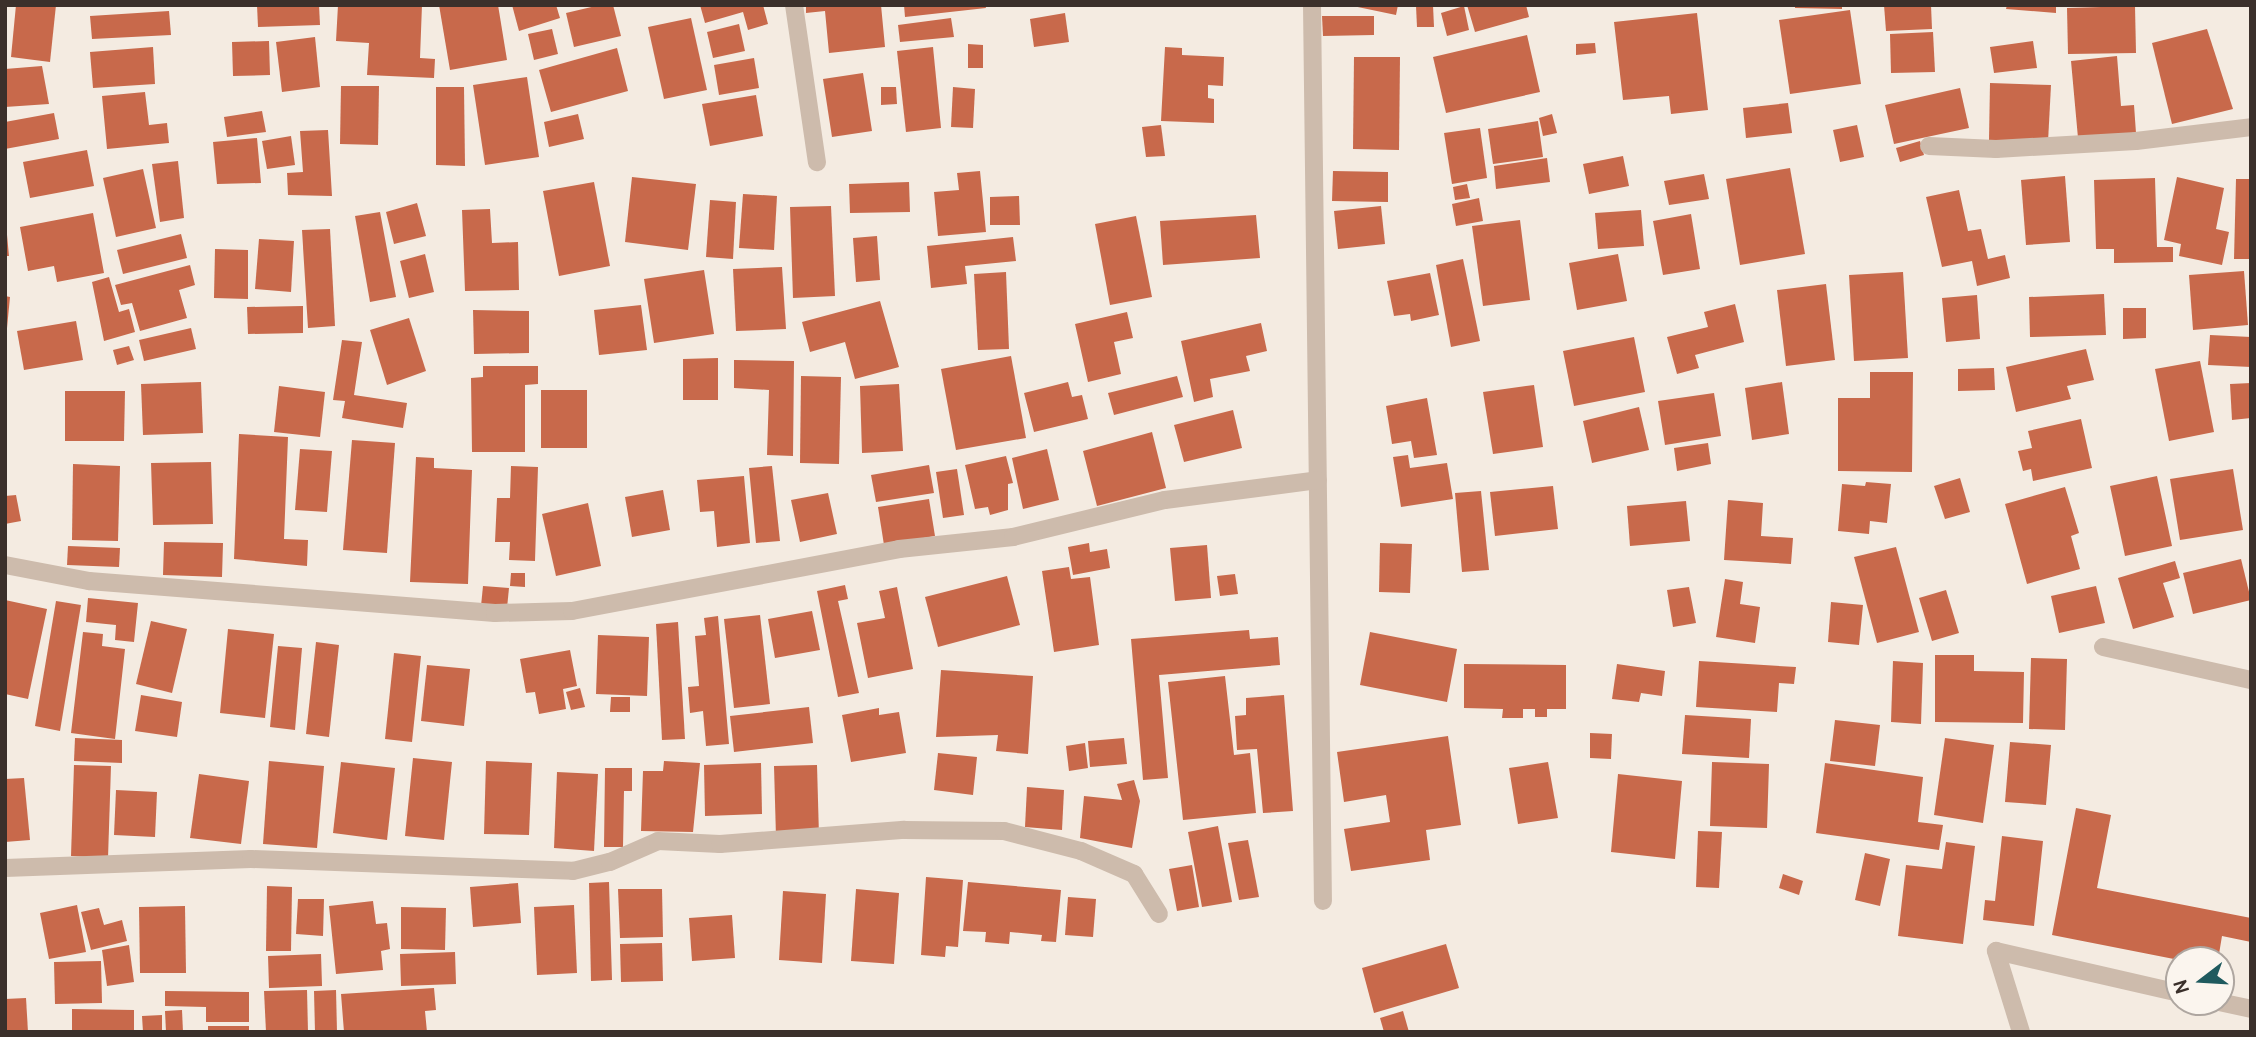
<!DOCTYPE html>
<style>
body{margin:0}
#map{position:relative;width:2256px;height:1037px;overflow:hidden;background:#f4ebe1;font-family:Cabin,sans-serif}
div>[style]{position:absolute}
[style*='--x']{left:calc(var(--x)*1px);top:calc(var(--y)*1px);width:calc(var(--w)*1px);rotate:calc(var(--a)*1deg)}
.building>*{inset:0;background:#c8694b}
.minor>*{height:18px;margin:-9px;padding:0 9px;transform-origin:9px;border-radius:9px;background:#cdbbac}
span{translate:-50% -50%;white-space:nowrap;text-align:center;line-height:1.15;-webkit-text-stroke:6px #fbf5ee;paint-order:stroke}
.frame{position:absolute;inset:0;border:7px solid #3b302b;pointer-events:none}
.north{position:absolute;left:2165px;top:946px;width:70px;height:70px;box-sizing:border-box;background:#fbf5ee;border:2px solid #aea6a0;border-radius:50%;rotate:253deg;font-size:19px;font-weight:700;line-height:28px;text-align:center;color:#3b302b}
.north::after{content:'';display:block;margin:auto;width:24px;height:32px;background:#1f5a5e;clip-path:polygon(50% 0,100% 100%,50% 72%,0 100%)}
</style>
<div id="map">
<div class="building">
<div style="clip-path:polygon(16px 5px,56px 5px,50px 62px,11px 57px)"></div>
<div style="clip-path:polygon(257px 5px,319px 5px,320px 25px,258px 27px)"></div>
<div style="clip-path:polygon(338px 5px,422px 5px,420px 58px,435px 59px,434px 78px,367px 75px,369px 43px,336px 41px)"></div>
<div style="clip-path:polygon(439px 5px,498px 5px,507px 60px,450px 70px)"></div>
<div style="clip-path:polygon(512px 5px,556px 5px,560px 18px,519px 31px)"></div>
<div style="clip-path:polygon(600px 5px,613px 5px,621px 36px,574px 47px,566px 13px)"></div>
<div style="clip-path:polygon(700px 5px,763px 5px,768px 24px,748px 30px,743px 12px,705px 23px)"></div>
<div style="clip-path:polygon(806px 5px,881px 5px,885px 47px,829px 53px,825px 11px,806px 13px)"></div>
<div style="clip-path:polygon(904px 5px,985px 5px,986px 8px,905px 17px)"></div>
<div style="clip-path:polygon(1348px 5px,1398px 5px,1396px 15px)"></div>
<div style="clip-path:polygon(1429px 5px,1433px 5px,1434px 27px,1417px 27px,1416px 6px)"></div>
<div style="clip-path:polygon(1467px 5px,1526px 5px,1529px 17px,1475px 32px)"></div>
<div style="clip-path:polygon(1795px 5px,1842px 5px,1842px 9px,1795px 8px)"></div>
<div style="clip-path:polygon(1884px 5px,1931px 5px,1932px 29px,1886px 31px)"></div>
<div style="clip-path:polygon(2007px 5px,2056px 5px,2056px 13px,2006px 9px)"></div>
<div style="clip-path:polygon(1464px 6px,1469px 30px,1447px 36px,1441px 13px)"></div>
<div style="clip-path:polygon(2135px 6px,2136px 53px,2068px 54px,2067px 8px)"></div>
<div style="clip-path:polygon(1850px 10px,1861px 84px,1790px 94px,1779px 20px)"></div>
<div style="clip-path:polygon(169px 11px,171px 35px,92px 39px,90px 16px)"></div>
<div style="clip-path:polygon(1065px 13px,1069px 42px,1034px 47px,1030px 19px)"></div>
<div style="clip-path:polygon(1697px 13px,1708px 110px,1671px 114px,1669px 96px,1623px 100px,1614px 22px)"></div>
<div style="clip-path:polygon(1322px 16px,1374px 16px,1374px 35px,1323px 36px)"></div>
<div style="clip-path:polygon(691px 18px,707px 90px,664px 99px,648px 27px)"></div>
<div style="clip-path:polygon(951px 18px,954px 37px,900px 42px,898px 25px)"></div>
<div style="clip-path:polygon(739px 24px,745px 51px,713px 58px,707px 32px)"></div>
<div style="clip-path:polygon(552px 29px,558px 54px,534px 60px,528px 34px)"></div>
<div style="clip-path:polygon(2207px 29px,2233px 109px,2172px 124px,2152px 43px)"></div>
<div style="clip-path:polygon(1933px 32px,1935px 72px,1891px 73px,1890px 34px)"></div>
<div style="clip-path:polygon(1527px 35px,1540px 92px,1446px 113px,1433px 57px)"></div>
<div style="clip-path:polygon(315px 37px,320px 87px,282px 92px,276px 42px)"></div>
<div style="clip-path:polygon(269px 41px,270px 75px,233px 76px,232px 42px)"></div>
<div style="clip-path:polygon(2033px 41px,2037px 68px,1994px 73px,1990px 47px)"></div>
<div style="clip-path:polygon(1595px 43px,1596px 53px,1576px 55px,1576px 44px)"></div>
<div style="clip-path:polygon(968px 44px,983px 45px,983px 68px,968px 68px)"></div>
<div style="clip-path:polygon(153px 47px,155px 84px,93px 88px,90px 52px)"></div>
<div style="clip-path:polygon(933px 47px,941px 128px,906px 132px,897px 51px)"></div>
<div style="clip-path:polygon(1165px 47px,1182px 48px,1182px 55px,1224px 57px,1223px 86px,1208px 85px,1208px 98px,1214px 99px,1214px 123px,1161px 121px)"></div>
<div style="clip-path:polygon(617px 48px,628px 91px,551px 112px,539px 70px)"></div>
<div style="clip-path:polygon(2117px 56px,2121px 106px,2134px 105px,2136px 133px,2078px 138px,2071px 61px)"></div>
<div style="clip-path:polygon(1354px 57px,1400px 57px,1399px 150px,1353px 149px)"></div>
<div style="clip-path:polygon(754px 58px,759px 88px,719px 95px,714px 65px)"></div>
<div style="clip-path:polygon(42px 66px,49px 104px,5px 107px,5px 69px)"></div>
<div style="clip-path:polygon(863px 73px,872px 131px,832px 137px,823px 79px)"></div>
<div style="clip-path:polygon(527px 77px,539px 157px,485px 165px,473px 85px)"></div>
<div style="clip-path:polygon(1990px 83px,2051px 85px,2048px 142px,1989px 140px)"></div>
<div style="clip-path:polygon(341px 86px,379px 86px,378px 145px,340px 144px)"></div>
<div style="clip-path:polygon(436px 87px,464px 87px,465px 166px,436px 165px)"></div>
<div style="clip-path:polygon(881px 87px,896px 87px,897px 104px,881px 105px)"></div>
<div style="clip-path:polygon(953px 87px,975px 89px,973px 128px,951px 127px)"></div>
<div style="clip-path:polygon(1960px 88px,1969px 128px,1894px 144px,1885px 105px)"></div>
<div style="clip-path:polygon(145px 92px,149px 125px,167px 123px,169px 143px,107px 149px,102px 96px)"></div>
<div style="clip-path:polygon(756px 95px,763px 136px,710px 146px,702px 104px)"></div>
<div style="clip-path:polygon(1788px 103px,1792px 133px,1746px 138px,1743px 108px)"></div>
<div style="clip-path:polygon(262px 111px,266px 132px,227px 137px,224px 117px)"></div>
<div style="clip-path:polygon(54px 113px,59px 139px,5px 149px,5px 122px)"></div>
<div style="clip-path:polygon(578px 114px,584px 139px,549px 147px,544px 122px)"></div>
<div style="clip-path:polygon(1552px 114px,1557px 133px,1543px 136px,1539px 118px)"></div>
<div style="clip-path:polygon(1538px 121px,1543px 157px,1493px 164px,1488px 129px)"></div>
<div style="clip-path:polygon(1161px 125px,1165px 156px,1146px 157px,1142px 127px)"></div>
<div style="clip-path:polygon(1857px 125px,1864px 157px,1840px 162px,1833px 130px)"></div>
<div style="clip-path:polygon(1480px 128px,1487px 178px,1452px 184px,1444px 133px)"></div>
<div style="clip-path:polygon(328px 130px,332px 196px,288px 195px,287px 173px,303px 172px,300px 131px)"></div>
<div style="clip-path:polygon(291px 136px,295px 165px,267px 169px,262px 141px)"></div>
<div style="clip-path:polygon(257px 138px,261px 183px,217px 184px,213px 142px)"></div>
<div style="clip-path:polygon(1920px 141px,1924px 155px,1900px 162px,1896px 148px)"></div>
<div style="clip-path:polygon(87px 150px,94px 186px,30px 198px,23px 162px)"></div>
<div style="clip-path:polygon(1623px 156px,1629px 186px,1589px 194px,1583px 164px)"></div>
<div style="clip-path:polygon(1547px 158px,1550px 182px,1496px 189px,1494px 166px)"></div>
<div style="clip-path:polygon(178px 161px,184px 218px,160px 222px,152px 164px)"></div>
<div style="clip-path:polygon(1790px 168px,1805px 254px,1740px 265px,1726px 179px)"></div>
<div style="clip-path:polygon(143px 169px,156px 228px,116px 237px,103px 178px)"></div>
<div style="clip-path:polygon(980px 171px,986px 232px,938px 236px,934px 192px,959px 190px,957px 173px)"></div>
<div style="clip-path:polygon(1333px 171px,1388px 172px,1388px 202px,1332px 201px)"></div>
<div style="clip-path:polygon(1704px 174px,1709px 199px,1669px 205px,1664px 181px)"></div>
<div style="clip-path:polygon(2065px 176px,2070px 242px,2026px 245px,2021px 180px)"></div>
<div style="clip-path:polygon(632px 177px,696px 184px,688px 250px,625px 242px)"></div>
<div style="clip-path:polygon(2177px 177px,2224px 188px,2216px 229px,2229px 232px,2222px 265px,2179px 256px,2181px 244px,2164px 240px)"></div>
<div style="clip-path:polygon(2155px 178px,2157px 247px,2173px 247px,2173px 262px,2114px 263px,2114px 249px,2096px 249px,2094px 180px)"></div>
<div style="clip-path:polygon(2236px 179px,2251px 179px,2251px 259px,2234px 259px)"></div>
<div style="clip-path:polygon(594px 182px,610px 266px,559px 276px,543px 191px)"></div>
<div style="clip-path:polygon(909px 182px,910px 212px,850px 213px,849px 184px)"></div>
<div style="clip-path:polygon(1467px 184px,1470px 198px,1455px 200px,1453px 187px)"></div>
<div style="clip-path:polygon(1959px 190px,1968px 231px,1981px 229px,1988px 259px,2005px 255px,2010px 278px,1977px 286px,1972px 261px,1942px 267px,1926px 197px)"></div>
<div style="clip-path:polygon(743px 194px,777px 196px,774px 250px,739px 248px)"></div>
<div style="clip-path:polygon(1019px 196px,1020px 225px,990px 225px,990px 197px)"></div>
<div style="clip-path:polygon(1479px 198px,1483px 221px,1456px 226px,1452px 204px)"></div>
<div style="clip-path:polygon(710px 200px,736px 202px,733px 259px,706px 257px)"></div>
<div style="clip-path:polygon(417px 203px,426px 236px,394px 244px,386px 212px)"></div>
<div style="clip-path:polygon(831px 206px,835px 296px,793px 298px,790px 207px)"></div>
<div style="clip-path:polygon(1381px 206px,1385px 244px,1338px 249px,1334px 211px)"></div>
<div style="clip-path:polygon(490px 209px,492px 243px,518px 242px,519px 290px,465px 291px,462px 210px)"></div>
<div style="clip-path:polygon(1641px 210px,1644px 246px,1598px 249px,1595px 213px)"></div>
<div style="clip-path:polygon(380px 212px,396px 297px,370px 302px,355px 216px)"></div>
<div style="clip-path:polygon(93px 213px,104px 273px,57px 282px,54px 266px,28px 271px,20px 227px)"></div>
<div style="clip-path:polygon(1691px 214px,1700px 269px,1663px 275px,1653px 221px)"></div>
<div style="clip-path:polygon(1256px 215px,1260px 258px,1163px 265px,1160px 221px)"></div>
<div style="clip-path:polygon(1136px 216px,1152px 297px,1110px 305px,1095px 224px)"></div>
<div style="clip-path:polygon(1520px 220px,1530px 300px,1483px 306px,1472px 226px)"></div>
<div style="clip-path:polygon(330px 229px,335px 326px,308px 328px,302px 230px)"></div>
<div style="clip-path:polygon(181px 234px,187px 258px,123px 274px,117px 250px)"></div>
<div style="clip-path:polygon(7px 235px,9px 256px,5px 256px,5px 236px)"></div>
<div style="clip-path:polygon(877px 236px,880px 280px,856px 282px,853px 238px)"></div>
<div style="clip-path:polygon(1013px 237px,1016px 261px,965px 266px,967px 284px,931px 288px,927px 246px)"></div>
<div style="clip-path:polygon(259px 239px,294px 241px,291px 292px,255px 289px)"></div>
<div style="clip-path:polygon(215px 249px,248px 250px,248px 299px,214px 298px)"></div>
<div style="clip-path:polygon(425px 254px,434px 292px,409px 298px,400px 261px)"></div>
<div style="clip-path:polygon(1618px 254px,1627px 301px,1577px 310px,1569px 263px)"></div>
<div style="clip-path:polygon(1463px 259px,1480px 341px,1451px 347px,1436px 265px)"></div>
<div style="clip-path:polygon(190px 265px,195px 285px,179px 290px,187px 318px,140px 331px,132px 303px,121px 305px,115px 285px)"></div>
<div style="clip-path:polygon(782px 267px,786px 329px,736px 331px,733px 269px)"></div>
<div style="clip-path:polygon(704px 270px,714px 334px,654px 343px,644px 279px)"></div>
<div style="clip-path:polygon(2244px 271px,2248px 325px,2193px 330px,2189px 275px)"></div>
<div style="clip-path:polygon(1006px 272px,1009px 349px,978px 350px,974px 274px)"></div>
<div style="clip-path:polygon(1903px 272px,1908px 358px,1854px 361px,1849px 275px)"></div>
<div style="clip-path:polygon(1430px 273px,1439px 315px,1411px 321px,1410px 314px,1394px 316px,1387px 281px)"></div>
<div style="clip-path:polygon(109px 277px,119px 312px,129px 309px,135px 332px,104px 341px,92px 282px)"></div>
<div style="clip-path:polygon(1826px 284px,1835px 360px,1786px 366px,1777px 290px)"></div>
<div style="clip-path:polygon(2104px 294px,2106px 335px,2030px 337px,2029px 297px)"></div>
<div style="clip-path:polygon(1977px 295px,1980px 339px,1946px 342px,1942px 298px)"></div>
<div style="clip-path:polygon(5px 296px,10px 297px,7px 328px,5px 328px)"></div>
<div style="clip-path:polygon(880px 301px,899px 367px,855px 379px,845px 342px,810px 352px,802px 322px)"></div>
<div style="clip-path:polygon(1735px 304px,1744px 342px,1695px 355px,1699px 368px,1677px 374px,1667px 337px,1708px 327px,1704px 312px)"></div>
<div style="clip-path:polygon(641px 305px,647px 350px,599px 355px,594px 310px)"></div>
<div style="clip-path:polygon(303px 306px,303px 333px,248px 334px,247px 307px)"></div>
<div style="clip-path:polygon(2123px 308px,2146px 308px,2146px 338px,2123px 339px)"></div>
<div style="clip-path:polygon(473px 310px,529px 311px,529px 353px,474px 354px)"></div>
<div style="clip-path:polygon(1127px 312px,1133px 338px,1114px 342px,1121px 374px,1088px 382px,1075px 324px)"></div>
<div style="clip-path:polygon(409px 318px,426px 371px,387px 385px,370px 330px)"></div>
<div style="clip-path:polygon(76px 321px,83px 360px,24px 370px,17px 331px)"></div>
<div style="clip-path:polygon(1261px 323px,1267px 351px,1246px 356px,1250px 371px,1210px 379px,1213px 397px,1194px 402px,1181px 341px)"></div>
<div style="clip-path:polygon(191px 328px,196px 349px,144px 361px,139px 340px)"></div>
<div style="clip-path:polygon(2210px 335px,2251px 337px,2251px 367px,2208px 365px)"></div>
<div style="clip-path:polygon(1634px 337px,1645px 392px,1574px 406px,1563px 351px)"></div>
<div style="clip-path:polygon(342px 340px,362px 342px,354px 395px,407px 403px,403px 428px,342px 418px,345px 401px,333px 400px)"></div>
<div style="clip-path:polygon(129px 346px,134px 360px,117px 365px,113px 350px)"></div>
<div style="clip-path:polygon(2086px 349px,2094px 380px,2067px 386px,2071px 399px,2016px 412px,2006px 367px)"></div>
<div style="clip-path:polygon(1011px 356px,1026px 438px,956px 450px,941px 369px)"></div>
<div style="clip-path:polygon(718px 358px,718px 400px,683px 400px,683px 359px)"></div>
<div style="clip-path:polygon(734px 360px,794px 361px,793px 456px,767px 455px,769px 390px,734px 388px)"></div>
<div style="clip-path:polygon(2200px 361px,2214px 432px,2169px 441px,2155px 369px)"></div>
<div style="clip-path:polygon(483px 366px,538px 366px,538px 384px,525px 385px,525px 452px,472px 452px,471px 378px,483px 377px)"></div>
<div style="clip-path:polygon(1994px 368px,1995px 390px,1958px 391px,1958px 369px)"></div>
<div style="clip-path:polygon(1870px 372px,1913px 372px,1912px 472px,1838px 471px,1838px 398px,1870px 398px)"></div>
<div style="clip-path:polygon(801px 376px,841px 377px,839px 464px,800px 463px)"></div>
<div style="clip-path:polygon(1177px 376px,1183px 397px,1114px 415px,1108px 393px)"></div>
<div style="clip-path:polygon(201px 382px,203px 433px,143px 435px,141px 384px)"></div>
<div style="clip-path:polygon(1068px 382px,1072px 397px,1082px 395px,1088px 419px,1034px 432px,1024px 393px)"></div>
<div style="clip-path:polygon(1782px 382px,1789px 434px,1752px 440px,1745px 388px)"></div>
<div style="clip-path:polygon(2251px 383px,2251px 418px,2232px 420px,2230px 384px)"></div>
<div style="clip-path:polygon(899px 384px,903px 451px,862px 453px,860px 386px)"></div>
<div style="clip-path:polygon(1534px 385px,1543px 447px,1493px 454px,1483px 392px)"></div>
<div style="clip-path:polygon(279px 386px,325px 392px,320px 437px,274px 432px)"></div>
<div style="clip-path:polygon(541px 390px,587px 390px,587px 448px,541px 448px)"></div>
<div style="clip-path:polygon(65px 391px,125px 391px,124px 441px,65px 441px)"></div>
<div style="clip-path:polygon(1714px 393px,1721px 436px,1665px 445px,1658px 401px)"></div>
<div style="clip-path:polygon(1427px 398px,1437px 455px,1414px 458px,1411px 441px,1392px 444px,1386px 406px)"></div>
<div style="clip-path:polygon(1639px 407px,1649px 450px,1592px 463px,1583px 421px)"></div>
<div style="clip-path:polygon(1233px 410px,1242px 448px,1184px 462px,1174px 425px)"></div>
<div style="clip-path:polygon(2081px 419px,2092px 468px,2033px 481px,2031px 469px,2023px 471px,2018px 451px,2032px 448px,2028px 431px)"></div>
<div style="clip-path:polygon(1152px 432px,1166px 488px,1097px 506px,1083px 451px)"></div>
<div style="clip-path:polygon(239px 434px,288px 437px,284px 539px,308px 540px,307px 566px,234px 559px)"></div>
<div style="clip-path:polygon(352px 440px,395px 443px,387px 553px,343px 550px)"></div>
<div style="clip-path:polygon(1708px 443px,1711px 464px,1677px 471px,1674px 448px)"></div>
<div style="clip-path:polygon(300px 449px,332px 451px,327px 512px,295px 510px)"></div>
<div style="clip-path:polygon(1047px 449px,1059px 500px,1023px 509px,1012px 458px)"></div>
<div style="clip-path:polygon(1408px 455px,1410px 468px,1447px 463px,1453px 499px,1401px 507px,1393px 457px)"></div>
<div style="clip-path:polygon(1006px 456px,1013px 483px,1008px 484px,1008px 510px,990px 515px,988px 507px,975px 509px,965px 465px)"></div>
<div style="clip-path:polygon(416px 457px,434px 458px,434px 468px,472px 470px,468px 584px,410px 582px)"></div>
<div style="clip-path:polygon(211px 462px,213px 524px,153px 525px,151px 463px)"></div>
<div style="clip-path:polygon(73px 464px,120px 466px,118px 541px,72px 540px)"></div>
<div style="clip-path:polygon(929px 465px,934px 493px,876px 502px,871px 475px)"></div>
<div style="clip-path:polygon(511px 466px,538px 467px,535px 561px,509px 560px,510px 542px,495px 542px,497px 498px,510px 498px)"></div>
<div style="clip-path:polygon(772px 466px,780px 541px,756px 543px,749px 468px)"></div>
<div style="clip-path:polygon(957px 469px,964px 515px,943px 518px,936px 472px)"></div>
<div style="clip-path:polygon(2233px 469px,2243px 530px,2180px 540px,2170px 479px)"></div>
<div style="clip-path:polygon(744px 476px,750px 543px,717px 547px,714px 511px,700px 512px,697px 480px)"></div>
<div style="clip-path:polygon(2157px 476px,2172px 546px,2125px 556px,2110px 486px)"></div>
<div style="clip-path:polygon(1960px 478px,1970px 512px,1945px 519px,1934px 486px)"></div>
<div style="clip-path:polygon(1866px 482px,1891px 484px,1887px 523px,1870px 521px,1869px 534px,1838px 531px,1842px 484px,1865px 486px)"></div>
<div style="clip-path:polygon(1553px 486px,1558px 529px,1495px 536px,1490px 492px)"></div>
<div style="clip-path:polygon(2065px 487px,2079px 533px,2071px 536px,2080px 569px,2027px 584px,2005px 504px)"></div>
<div style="clip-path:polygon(663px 490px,670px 530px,632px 537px,625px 497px)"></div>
<div style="clip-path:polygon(1481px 491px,1489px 570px,1462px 572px,1455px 493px)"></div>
<div style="clip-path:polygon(828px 493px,837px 534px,800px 542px,791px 500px)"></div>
<div style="clip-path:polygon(16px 495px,21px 521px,5px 524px,5px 496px)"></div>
<div style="clip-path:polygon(929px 499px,935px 536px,884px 545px,878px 507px)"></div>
<div style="clip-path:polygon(1728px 500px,1763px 503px,1761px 536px,1793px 538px,1791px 564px,1724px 560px)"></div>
<div style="clip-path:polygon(1686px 501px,1690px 541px,1630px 546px,1627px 506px)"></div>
<div style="clip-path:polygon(588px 503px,601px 566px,556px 576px,542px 514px)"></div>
<div style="clip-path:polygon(164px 542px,223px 543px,222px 577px,163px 575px)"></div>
<div style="clip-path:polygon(1089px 543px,1090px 552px,1107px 549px,1110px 568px,1073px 575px,1068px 547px)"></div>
<div style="clip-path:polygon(1380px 543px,1412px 544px,1410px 593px,1379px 592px)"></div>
<div style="clip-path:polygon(1207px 545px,1211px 598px,1175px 601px,1170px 548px)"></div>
<div style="clip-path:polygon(68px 546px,120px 548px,119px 567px,67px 565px)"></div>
<div style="clip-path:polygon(1896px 547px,1919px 632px,1877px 643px,1854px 557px)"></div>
<div style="clip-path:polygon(2241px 559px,2251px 600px,2193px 614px,2183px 573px)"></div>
<div style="clip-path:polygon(2175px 561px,2180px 578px,2163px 583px,2174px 617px,2133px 629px,2118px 578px)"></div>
<div style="clip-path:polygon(1069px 567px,1071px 579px,1090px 577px,1099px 645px,1054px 652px,1042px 571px)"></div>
<div style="clip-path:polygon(511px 573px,525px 573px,525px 587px,510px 586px)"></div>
<div style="clip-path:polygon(1235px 574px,1238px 594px,1220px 596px,1217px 576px)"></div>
<div style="clip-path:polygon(1007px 576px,1020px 625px,938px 647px,925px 597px)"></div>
<div style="clip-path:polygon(1725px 579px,1743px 582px,1740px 604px,1760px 607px,1755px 643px,1716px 637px)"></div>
<div style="clip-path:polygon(845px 585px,848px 599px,838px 601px,859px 693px,838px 697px,817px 591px)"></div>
<div style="clip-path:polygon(483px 586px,509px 588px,507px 608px,481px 606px)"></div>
<div style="clip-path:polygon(2096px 586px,2105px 623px,2059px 633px,2051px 596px)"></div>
<div style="clip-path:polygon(897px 587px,913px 669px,868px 678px,857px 623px,885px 618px,879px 591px)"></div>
<div style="clip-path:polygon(1689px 587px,1696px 623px,1673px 627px,1667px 590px)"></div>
<div style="clip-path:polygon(1946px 590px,1959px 633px,1932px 641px,1919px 598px)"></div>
<div style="clip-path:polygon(88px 598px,138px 603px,134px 642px,115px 640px,116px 625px,86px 622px)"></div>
<div style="clip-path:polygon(5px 600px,47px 609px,28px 699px,5px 694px)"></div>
<div style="clip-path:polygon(56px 601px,81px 605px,60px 731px,35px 726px)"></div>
<div style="clip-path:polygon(1831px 602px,1863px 605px,1859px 645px,1828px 642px)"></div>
<div style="clip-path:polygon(812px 611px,820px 650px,775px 658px,768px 619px)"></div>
<div style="clip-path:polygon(760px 615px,770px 704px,734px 708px,724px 619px)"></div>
<div style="clip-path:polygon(718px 616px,729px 744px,706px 746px,703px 711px,690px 713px,688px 687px,699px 686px,695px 636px,706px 635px,704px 618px)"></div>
<div style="clip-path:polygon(151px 621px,187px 629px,172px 693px,136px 684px)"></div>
<div style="clip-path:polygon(678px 622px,685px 739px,662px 740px,656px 624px)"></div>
<div style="clip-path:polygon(228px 629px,274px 634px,265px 718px,220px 713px)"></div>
<div style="clip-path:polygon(1249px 630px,1250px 639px,1278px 637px,1280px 665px,1159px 675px,1168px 778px,1143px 780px,1131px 639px)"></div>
<div style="clip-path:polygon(83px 632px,103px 634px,102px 646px,125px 649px,115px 739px,71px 733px)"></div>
<div style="clip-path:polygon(1370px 632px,1457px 649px,1447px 702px,1360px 685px)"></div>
<div style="clip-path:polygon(598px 635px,649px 637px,647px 696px,596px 694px)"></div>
<div style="clip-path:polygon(316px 642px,339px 645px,329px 737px,306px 734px)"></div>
<div style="clip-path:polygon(278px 646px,302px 648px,295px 730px,270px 727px)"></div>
<div style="clip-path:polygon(570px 650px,577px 686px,563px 689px,566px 709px,539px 714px,535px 692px,526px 693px,520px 659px)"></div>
<div style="clip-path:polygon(394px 653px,421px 656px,412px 742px,385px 739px)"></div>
<div style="clip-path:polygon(1935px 655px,1974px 655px,1974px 671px,2024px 672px,2023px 723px,1935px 722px)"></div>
<div style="clip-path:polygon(2031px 658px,2067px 659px,2065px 730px,2029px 729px)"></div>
<div style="clip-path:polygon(1699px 661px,1796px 667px,1794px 684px,1779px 683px,1777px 712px,1696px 707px)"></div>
<div style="clip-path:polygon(1893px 661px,1923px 663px,1921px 724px,1891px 722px)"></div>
<div style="clip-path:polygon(1464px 664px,1566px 665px,1566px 709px,1547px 709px,1547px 717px,1535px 717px,1535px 709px,1523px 709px,1523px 718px,1502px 718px,1503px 709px,1464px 708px)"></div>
<div style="clip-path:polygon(1617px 664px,1665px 671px,1662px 696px,1641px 693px,1639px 702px,1612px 699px)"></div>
<div style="clip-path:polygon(427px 665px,470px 669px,464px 726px,421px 721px)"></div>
<div style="clip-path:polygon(941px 670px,1033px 676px,1028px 754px,996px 751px,998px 735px,936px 737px)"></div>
<div style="clip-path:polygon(1225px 676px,1234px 755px,1250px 753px,1256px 813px,1183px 820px,1168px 682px)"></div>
<div style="clip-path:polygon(580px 688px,585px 707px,571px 710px,566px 692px)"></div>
<div style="clip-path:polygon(141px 695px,182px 702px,177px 737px,135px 731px)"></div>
<div style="clip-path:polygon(1284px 695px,1293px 811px,1263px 813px,1257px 749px,1237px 750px,1235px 716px,1246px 715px,1246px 698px)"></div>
<div style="clip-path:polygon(611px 697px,630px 697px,630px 712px,610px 712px)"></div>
<div style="clip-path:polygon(809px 707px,813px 743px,734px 752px,730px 716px)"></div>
<div style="clip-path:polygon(879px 708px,879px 715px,899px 712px,906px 753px,851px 762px,842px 715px)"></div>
<div style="clip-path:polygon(1685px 715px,1751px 719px,1749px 758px,1682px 754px)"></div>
<div style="clip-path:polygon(1835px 720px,1880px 725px,1875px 766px,1830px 761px)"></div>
<div style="clip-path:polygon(1590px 733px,1612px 734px,1611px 759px,1590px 758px)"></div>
<div style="clip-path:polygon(1448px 736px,1461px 825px,1426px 830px,1430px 860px,1351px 871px,1344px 829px,1390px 822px,1386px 795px,1344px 802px,1337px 752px)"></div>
<div style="clip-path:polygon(75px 738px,122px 740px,122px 763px,74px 761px)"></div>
<div style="clip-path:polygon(1124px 738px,1127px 764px,1090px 767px,1088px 741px)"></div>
<div style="clip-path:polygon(1945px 738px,1994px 745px,1983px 823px,1934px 815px)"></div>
<div style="clip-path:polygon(2010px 742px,2051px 745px,2046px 805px,2005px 802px)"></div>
<div style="clip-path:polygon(1085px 743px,1088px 768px,1069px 771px,1066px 746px)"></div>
<div style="clip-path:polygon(938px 753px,977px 757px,973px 795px,934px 790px)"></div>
<div style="clip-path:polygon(413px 758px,452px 762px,444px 840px,405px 836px)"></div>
<div style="clip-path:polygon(269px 761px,324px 766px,317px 848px,263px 844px)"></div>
<div style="clip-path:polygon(486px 761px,532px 763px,529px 835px,484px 834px)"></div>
<div style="clip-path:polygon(664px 761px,700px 763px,693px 832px,641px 831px,643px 771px,663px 771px)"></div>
<div style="clip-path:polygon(341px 762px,395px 768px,387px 840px,333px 833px)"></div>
<div style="clip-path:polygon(1548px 762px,1558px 818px,1518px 824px,1509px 768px)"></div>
<div style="clip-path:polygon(1712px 762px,1769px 764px,1767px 828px,1710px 826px)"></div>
<div style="clip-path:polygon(761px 763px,762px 814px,705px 816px,704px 765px)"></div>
<div style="clip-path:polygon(1825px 763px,1923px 777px,1918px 822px,1943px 825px,1939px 850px,1816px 833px)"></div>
<div style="clip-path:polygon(74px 765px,111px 766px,108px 858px,71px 856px)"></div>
<div style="clip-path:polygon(817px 765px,819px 836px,776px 837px,774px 766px)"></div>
<div style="clip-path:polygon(605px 768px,632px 768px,632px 791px,624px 791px,623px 847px,604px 847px)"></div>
<div style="clip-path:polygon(557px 772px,598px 774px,594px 851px,554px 848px)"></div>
<div style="clip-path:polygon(199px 774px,249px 781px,241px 844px,190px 838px)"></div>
<div style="clip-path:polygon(1618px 774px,1682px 781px,1675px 859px,1611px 852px)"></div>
<div style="clip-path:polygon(24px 778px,30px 840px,5px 842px,5px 779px)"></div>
<div style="clip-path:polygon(1134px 780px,1140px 801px,1132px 848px,1080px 838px,1084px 796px,1122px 800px,1117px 784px)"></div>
<div style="clip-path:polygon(1027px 787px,1064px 790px,1062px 830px,1025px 827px)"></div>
<div style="clip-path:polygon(116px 790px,157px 792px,155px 837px,114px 835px)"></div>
<div style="clip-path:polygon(2076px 808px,2111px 815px,2097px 888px,2251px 918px,2251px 942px,2222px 936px,2218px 960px,2179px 960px,2052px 935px)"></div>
<div style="clip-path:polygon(1218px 826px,1232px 902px,1202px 907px,1188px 832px)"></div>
<div style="clip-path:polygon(1698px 831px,1722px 832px,1719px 888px,1696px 887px)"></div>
<div style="clip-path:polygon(2002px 836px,2043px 841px,2034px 926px,1983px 920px,1985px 900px,1995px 901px)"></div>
<div style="clip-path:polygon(1248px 840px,1259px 897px,1239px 900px,1228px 843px)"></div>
<div style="clip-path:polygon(1946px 842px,1975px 846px,1963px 944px,1898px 936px,1906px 865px,1942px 869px)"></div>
<div style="clip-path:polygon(1865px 853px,1890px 859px,1880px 906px,1855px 900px)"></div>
<div style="clip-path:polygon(1192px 865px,1199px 907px,1177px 911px,1169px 869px)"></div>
<div style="clip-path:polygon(1783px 874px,1803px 881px,1799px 895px,1779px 888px)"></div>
<div style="clip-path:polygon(926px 877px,963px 880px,958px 947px,946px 946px,945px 957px,921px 955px)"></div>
<div style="clip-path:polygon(609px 882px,612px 980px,591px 981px,589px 883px)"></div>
<div style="clip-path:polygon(968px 882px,1061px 890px,1056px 942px,1041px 941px,1042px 935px,1010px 932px,1009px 944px,985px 942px,986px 932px,963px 931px)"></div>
<div style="clip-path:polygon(518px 883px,521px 923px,473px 927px,470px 887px)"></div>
<div style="clip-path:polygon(267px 886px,292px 887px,291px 951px,266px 951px)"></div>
<div style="clip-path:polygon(618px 889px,662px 889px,663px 937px,620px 938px)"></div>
<div style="clip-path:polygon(856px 889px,899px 893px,894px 964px,851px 961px)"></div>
<div style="clip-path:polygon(783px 891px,826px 894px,822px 963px,779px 960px)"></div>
<div style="clip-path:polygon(1068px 897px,1096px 899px,1093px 937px,1065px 935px)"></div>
<div style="clip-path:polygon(298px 899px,324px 899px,323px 936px,296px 934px)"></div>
<div style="clip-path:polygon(373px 901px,376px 924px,387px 923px,390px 949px,381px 951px,383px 970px,336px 974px,329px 906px)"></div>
<div style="clip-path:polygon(77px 905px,86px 952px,49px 959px,40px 913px)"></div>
<div style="clip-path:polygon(574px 905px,577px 973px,537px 975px,534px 907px)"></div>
<div style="clip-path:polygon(185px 906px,186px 973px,140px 973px,139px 907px)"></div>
<div style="clip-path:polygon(401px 907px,446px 908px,445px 950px,401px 949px)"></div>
<div style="clip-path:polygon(99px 908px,104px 925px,122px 920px,127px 941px,91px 950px,81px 912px)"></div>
<div style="clip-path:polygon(732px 915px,735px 958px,692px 961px,689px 918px)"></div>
<div style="clip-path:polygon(662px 943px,663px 981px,621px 982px,620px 944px)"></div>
<div style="clip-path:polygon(1446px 944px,1459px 988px,1374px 1013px,1362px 968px)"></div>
<div style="clip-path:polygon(129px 945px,134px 982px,107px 986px,102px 950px)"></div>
<div style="clip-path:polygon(455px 952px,456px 984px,401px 986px,400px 954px)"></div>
<div style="clip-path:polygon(321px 954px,322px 986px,269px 988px,268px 956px)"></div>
<div style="clip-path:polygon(101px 961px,102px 1003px,55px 1004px,54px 962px)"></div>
<div style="clip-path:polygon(434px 988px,436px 1010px,425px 1011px,427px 1032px,344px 1032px,341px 994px)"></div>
<div style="clip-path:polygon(307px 990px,308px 1032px,266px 1032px,264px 991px)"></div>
<div style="clip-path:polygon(336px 990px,337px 1032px,315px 1032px,314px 991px)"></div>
<div style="clip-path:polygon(165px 991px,249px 992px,249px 1022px,206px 1022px,206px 1007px,165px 1006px)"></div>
<div style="clip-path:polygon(26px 998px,28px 1032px,5px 1032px,5px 999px)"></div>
<div style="clip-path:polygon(72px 1009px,134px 1010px,134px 1032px,72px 1032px)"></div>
<div style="clip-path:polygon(182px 1010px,183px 1032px,166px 1032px,165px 1011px)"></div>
<div style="clip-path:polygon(1403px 1011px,1409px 1032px,1384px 1032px,1380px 1018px)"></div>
<div style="clip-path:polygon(162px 1015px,162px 1032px,143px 1032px,142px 1016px)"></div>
<div style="clip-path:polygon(208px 1026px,249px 1026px,249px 1032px,208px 1032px)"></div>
</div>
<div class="minor">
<div style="--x:794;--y:5;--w:159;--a:81.7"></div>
<div style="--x:1312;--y:5;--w:896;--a:89.3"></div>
<div style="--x:1929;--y:146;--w:67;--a:2.6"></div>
<div style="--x:1996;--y:149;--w:140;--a:-3.3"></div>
<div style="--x:2136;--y:141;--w:116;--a:-6.9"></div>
<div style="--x:5;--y:565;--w:86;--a:10.8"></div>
<div style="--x:89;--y:581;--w:407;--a:4.5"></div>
<div style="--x:495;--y:613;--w:77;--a:-1.5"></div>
<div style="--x:572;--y:611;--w:333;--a:-10.7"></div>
<div style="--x:899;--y:549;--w:115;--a:-6"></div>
<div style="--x:1013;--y:537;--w:156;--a:-13.7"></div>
<div style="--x:1165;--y:500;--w:154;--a:-7.4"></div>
<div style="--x:2103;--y:647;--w:152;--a:12.6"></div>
<div style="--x:5;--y:868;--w:246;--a:-2.1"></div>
<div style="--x:251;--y:859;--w:322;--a:2.1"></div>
<div style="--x:573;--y:871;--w:38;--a:-14"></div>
<div style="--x:610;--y:862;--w:52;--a:-23.6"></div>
<div style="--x:658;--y:841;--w:62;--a:2.8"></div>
<div style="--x:720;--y:844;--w:185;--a:-4.4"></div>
<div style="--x:904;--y:830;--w:100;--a:0.6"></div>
<div style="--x:1004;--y:831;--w:80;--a:14.6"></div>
<div style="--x:1081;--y:851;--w:58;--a:23.5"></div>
<div style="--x:1134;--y:874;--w:47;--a:58"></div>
<div style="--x:2219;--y:1002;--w:33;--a:12"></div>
<div style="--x:2021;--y:1032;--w:85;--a:-107.2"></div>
<div style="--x:1996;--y:951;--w:188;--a:12.9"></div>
</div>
<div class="frame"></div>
<div class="north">N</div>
</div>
